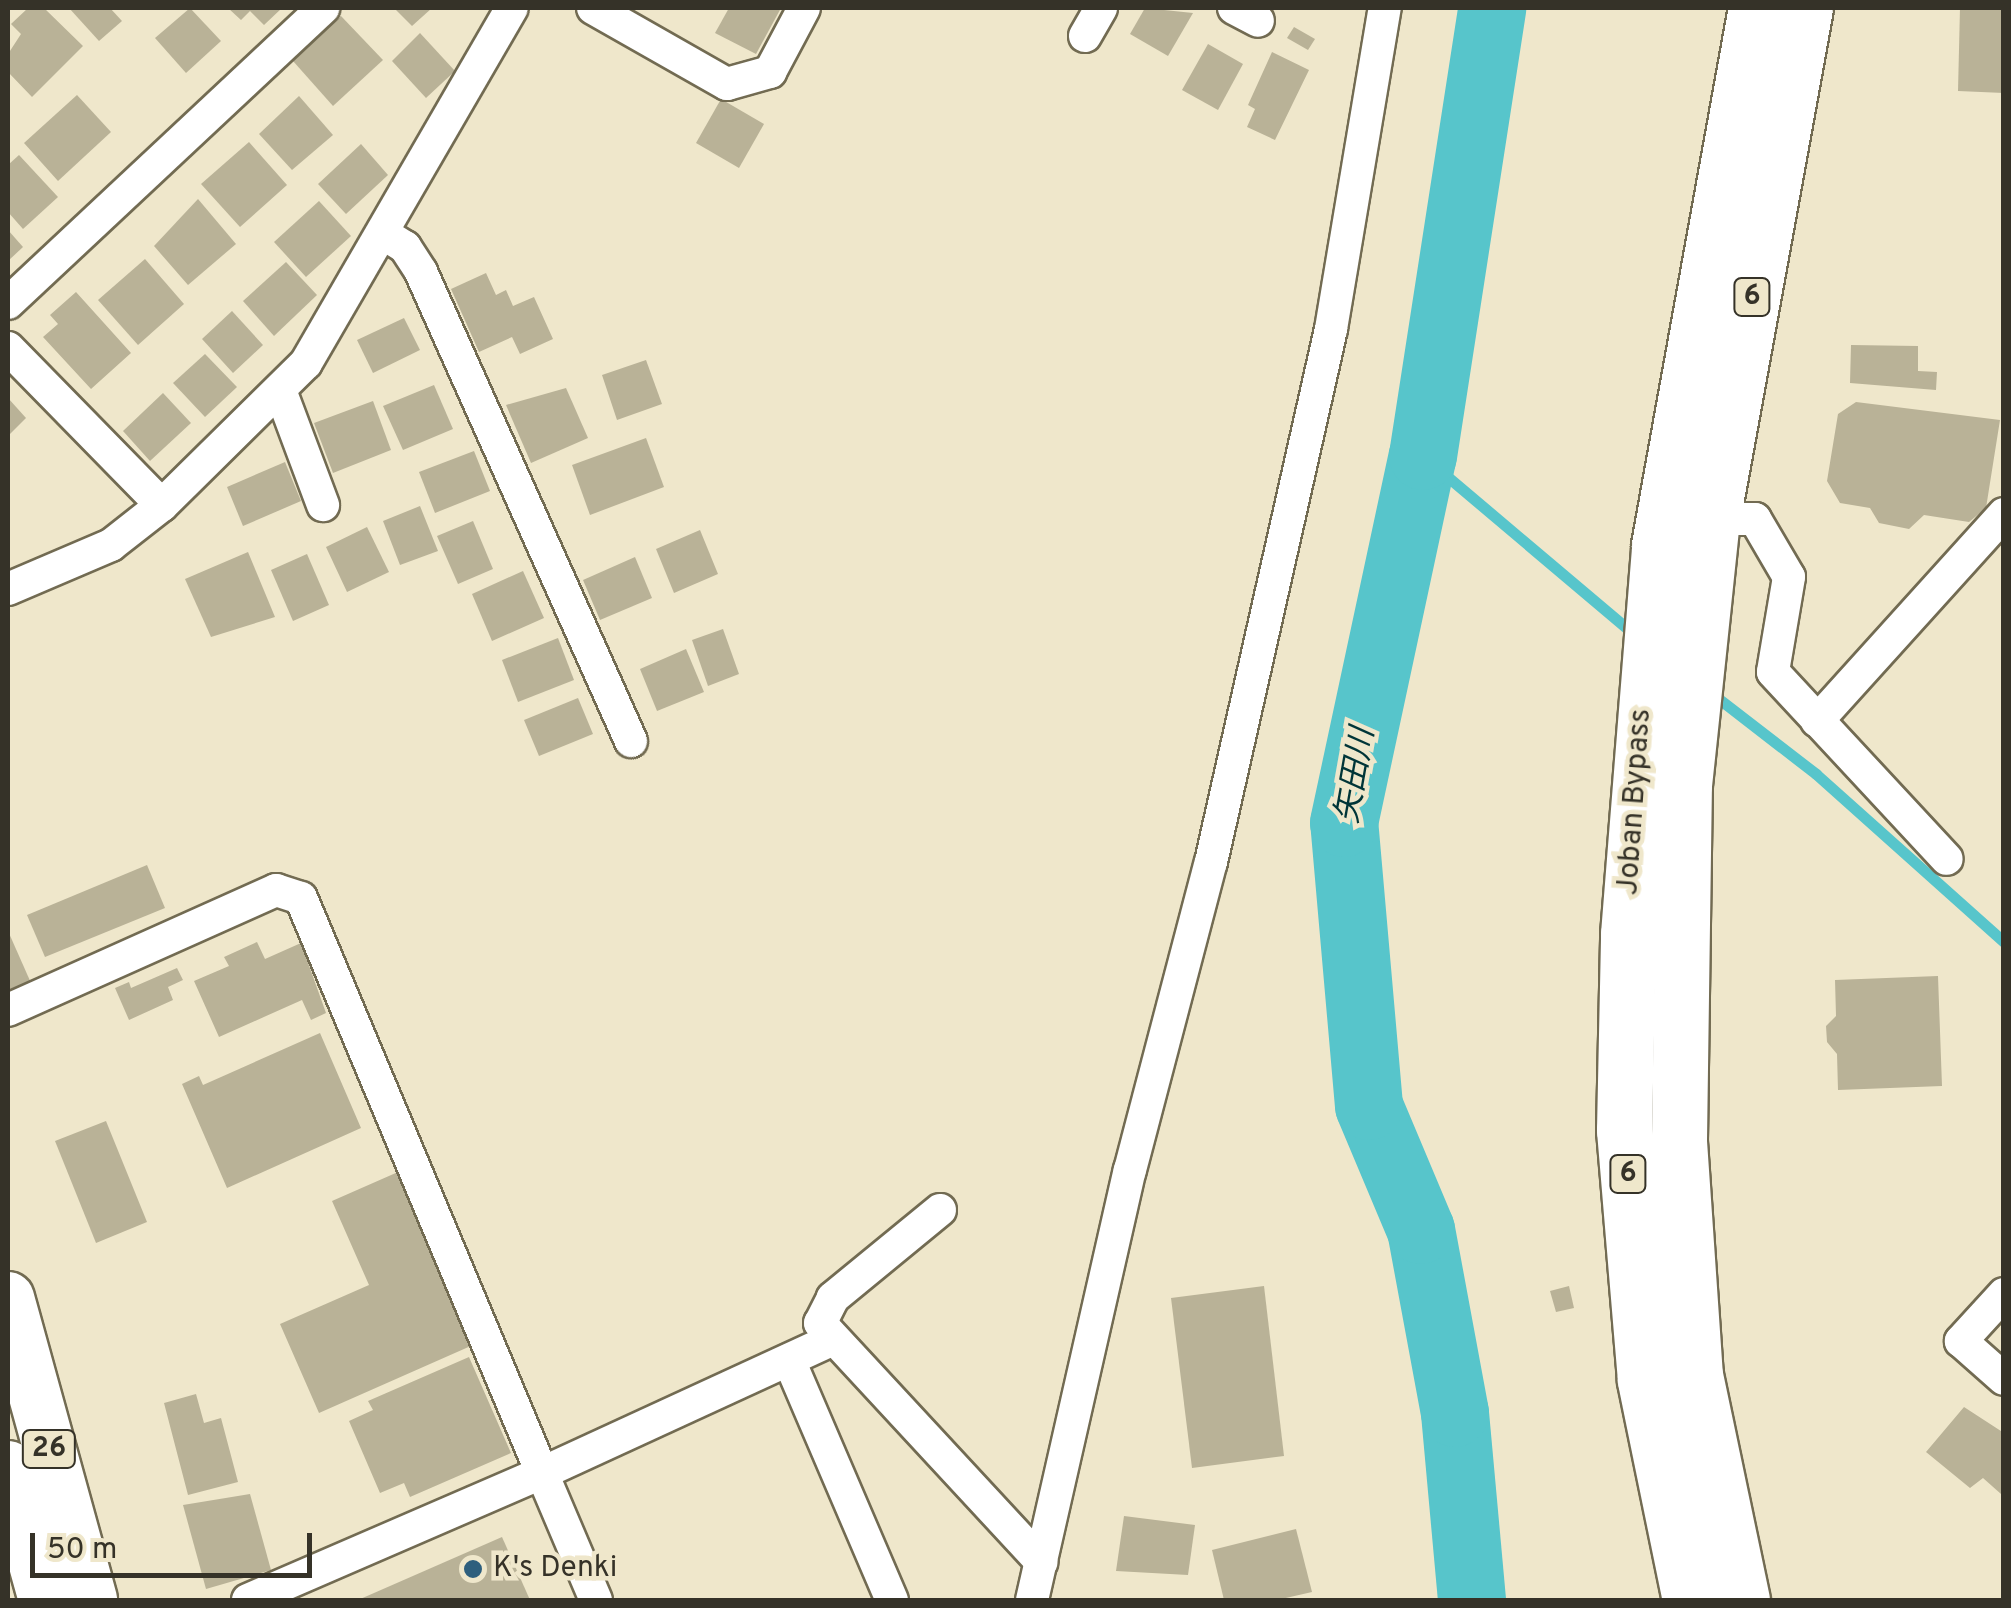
<!DOCTYPE html>
<meta charset="utf-8">
<style>
body{margin:0}
#map{position:relative;width:2011px;height:1608px;overflow:hidden;background:#efe7cb;font-family:Overpass,"Noto Sans JP",sans-serif}
div>[style]{position:absolute}
[style*='--x']{left:calc(var(--x)*1px);top:calc(var(--y)*1px);width:calc(var(--w)*1px);rotate:calc(var(--a)*1deg)}
.stream>*{height:11px;margin:-5.5px;padding:0 5.5px;transform-origin:5.5px;border-radius:5.5px;background:#57c5cb}
.river>*{height:68px;margin:-34px;padding:0 34px;transform-origin:34px;border-radius:34px;background:#57c5cb}
.building>*{inset:0;background:#b9b297}
.roads{filter:drop-shadow(2px 0 #726b52) drop-shadow(-2px 0 #726b52) drop-shadow(0 2px #726b52) drop-shadow(0 -2px #726b52)}
.minor>*{height:32px;margin:-16px;padding:0 16px;transform-origin:16px;border-radius:16px;background:#fff}
.primary>*{height:52px;margin:-26px;padding:0 26px;transform-origin:26px;border-radius:26px;background:#fff}
.trunk>*{height:55px;margin:-27.5px;padding:0 27.5px;transform-origin:27.5px;border-radius:27.5px;background:#fff}
.dots>*{width:28px;height:28px;translate:-50% -50%;box-sizing:border-box;border:5px solid #efe7cb;border-radius:50%}
span{translate:-50% -50%;white-space:nowrap;text-align:center;line-height:1.15;-webkit-text-stroke:9px #efe7cb;paint-order:stroke}
.shield-label span{padding:2px 8px;background:#efe7cb;border:2px solid;border-radius:8px;-webkit-text-stroke-width:0}
.shield-label{font-size:28px;color:#353228;font-weight:700}
.street-label{font-size:30px;color:#353228}
.poi-label{font-size:30px;color:#353228}
.left{translate:0 -50%;text-align:left}
.water-label{font-size:32px;color:#003538;font-style:italic}
.frame{position:absolute;inset:0;border:10px solid #353228;pointer-events:none}
.scale{position:absolute;left:30px;top:1533px;width:282px;height:45px;box-sizing:border-box;border:5px solid #353228;border-top:0;padding-left:12px;font-size:30px;line-height:35px;white-space:nowrap;color:#353228;-webkit-text-stroke:8px #efe7cb;paint-order:stroke}
</style>
<div id="map">
<div class="stream">
<div style="--x:1423;--y:456;--w:277;--a:40.2"></div>
<div style="--x:1710;--y:692;--w:134;--a:37.7"></div>
<div style="--x:1816;--y:774;--w:252;--a:41.8"></div>
</div>
<div class="river">
<div style="--x:1472;--y:1600;--w:188;--a:-95.2"></div>
<div style="--x:1455;--y:1413;--w:186;--a:-100.5"></div>
<div style="--x:1421;--y:1230;--w:134;--a:-112.8"></div>
<div style="--x:1369;--y:1106;--w:284;--a:-95"></div>
<div style="--x:1344;--y:823;--w:375;--a:-77.9"></div>
<div style="--x:1423;--y:456;--w:453;--a:-81.2"></div>
</div>
<div class="building">
<div style="clip-path:polygon(28px 8px,44px 8px,83px 46px,32px 97px,8px 72px,8px 54px,21px 34px,11px 24px)"></div>
<div style="clip-path:polygon(69px 8px,110px 8px,122px 21px,99px 41px)"></div>
<div style="clip-path:polygon(190px 8px,221px 41px,186px 73px,155px 38px)"></div>
<div style="clip-path:polygon(228px 8px,282px 8px,264px 25px,250px 11px,241px 20px)"></div>
<div style="clip-path:polygon(394px 8px,432px 8px,412px 26px)"></div>
<div style="clip-path:polygon(729px 8px,781px 8px,756px 54px,715px 33px)"></div>
<div style="clip-path:polygon(1145px 8px,1193px 13px,1168px 56px,1130px 34px)"></div>
<div style="clip-path:polygon(1960px 8px,2004px 8px,2004px 93px,1958px 91px)"></div>
<div style="clip-path:polygon(341px 16px,383px 60px,333px 106px,293px 61px)"></div>
<div style="clip-path:polygon(1294px 27px,1315px 39px,1308px 50px,1287px 38px)"></div>
<div style="clip-path:polygon(420px 33px,455px 71px,426px 98px,392px 61px)"></div>
<div style="clip-path:polygon(1208px 44px,1243px 64px,1218px 110px,1182px 90px)"></div>
<div style="clip-path:polygon(1272px 52px,1309px 70px,1275px 140px,1247px 127px,1255px 109px,1248px 105px)"></div>
<div style="clip-path:polygon(77px 95px,111px 132px,58px 181px,24px 143px)"></div>
<div style="clip-path:polygon(299px 96px,333px 135px,292px 170px,259px 134px)"></div>
<div style="clip-path:polygon(721px 99px,764px 124px,739px 168px,696px 143px)"></div>
<div style="clip-path:polygon(249px 142px,287px 185px,240px 227px,201px 184px)"></div>
<div style="clip-path:polygon(361px 144px,388px 175px,346px 214px,318px 184px)"></div>
<div style="clip-path:polygon(19px 155px,58px 197px,23px 229px,8px 212px,8px 165px)"></div>
<div style="clip-path:polygon(198px 199px,236px 244px,188px 285px,154px 246px)"></div>
<div style="clip-path:polygon(319px 201px,351px 236px,306px 277px,274px 242px)"></div>
<div style="clip-path:polygon(8px 230px,23px 247px,8px 261px)"></div>
<div style="clip-path:polygon(145px 259px,184px 304px,138px 345px,98px 300px)"></div>
<div style="clip-path:polygon(286px 262px,317px 295px,274px 336px,243px 301px)"></div>
<div style="clip-path:polygon(486px 273px,496px 295px,506px 290px,513px 306px,534px 297px,553px 339px,520px 354px,512px 337px,479px 352px,451px 289px)"></div>
<div style="clip-path:polygon(76px 292px,131px 353px,91px 389px,43px 337px,58px 324px,50px 315px)"></div>
<div style="clip-path:polygon(232px 311px,263px 345px,233px 373px,202px 339px)"></div>
<div style="clip-path:polygon(404px 318px,420px 350px,373px 373px,357px 340px)"></div>
<div style="clip-path:polygon(1851px 345px,1918px 346px,1918px 371px,1937px 372px,1936px 390px,1850px 383px)"></div>
<div style="clip-path:polygon(205px 354px,237px 387px,205px 417px,173px 383px)"></div>
<div style="clip-path:polygon(646px 360px,662px 404px,617px 420px,602px 375px)"></div>
<div style="clip-path:polygon(434px 385px,453px 429px,403px 450px,383px 406px)"></div>
<div style="clip-path:polygon(566px 388px,588px 438px,531px 463px,506px 405px)"></div>
<div style="clip-path:polygon(163px 393px,191px 423px,150px 461px,123px 431px)"></div>
<div style="clip-path:polygon(8px 398px,26px 418px,8px 436px)"></div>
<div style="clip-path:polygon(373px 401px,391px 450px,333px 473px,314px 423px)"></div>
<div style="clip-path:polygon(1856px 402px,2000px 420px,1986px 508px,1969px 522px,1924px 515px,1909px 529px,1879px 523px,1870px 508px,1840px 503px,1827px 481px,1838px 414px)"></div>
<div style="clip-path:polygon(646px 438px,664px 487px,590px 515px,572px 465px)"></div>
<div style="clip-path:polygon(474px 451px,490px 491px,435px 513px,419px 472px)"></div>
<div style="clip-path:polygon(285px 462px,301px 501px,243px 526px,227px 487px)"></div>
<div style="clip-path:polygon(420px 506px,438px 551px,400px 565px,383px 521px)"></div>
<div style="clip-path:polygon(473px 521px,493px 569px,458px 584px,437px 536px)"></div>
<div style="clip-path:polygon(367px 527px,389px 572px,347px 592px,326px 547px)"></div>
<div style="clip-path:polygon(700px 530px,718px 574px,674px 593px,656px 549px)"></div>
<div style="clip-path:polygon(248px 552px,275px 617px,211px 637px,185px 579px)"></div>
<div style="clip-path:polygon(307px 554px,329px 605px,293px 621px,271px 570px)"></div>
<div style="clip-path:polygon(635px 557px,652px 598px,600px 620px,583px 580px)"></div>
<div style="clip-path:polygon(523px 571px,544px 618px,492px 641px,472px 594px)"></div>
<div style="clip-path:polygon(723px 629px,739px 674px,708px 686px,692px 640px)"></div>
<div style="clip-path:polygon(558px 638px,574px 680px,518px 702px,502px 660px)"></div>
<div style="clip-path:polygon(686px 649px,704px 692px,657px 711px,640px 669px)"></div>
<div style="clip-path:polygon(578px 698px,593px 734px,539px 756px,524px 720px)"></div>
<div style="clip-path:polygon(147px 865px,165px 908px,45px 957px,27px 915px)"></div>
<div style="clip-path:polygon(8px 931px,31px 983px,8px 994px)"></div>
<div style="clip-path:polygon(257px 942px,265px 959px,301px 943px,326px 1013px,311px 1020px,302px 1000px,219px 1037px,194px 981px,229px 966px,224px 957px)"></div>
<div style="clip-path:polygon(177px 968px,183px 980px,168px 987px,173px 1000px,129px 1020px,115px 988px,129px 982px,131px 988px)"></div>
<div style="clip-path:polygon(1938px 976px,1942px 1086px,1838px 1090px,1837px 1054px,1827px 1042px,1826px 1026px,1836px 1016px,1835px 980px)"></div>
<div style="clip-path:polygon(320px 1033px,361px 1128px,227px 1188px,182px 1084px,199px 1076px,203px 1085px)"></div>
<div style="clip-path:polygon(106px 1121px,147px 1222px,96px 1243px,55px 1141px)"></div>
<div style="clip-path:polygon(398px 1172px,473px 1345px,319px 1413px,280px 1324px,369px 1285px,332px 1201px)"></div>
<div style="clip-path:polygon(1264px 1286px,1284px 1456px,1192px 1468px,1171px 1298px)"></div>
<div style="clip-path:polygon(1569px 1286px,1574px 1308px,1556px 1312px,1550px 1291px)"></div>
<div style="clip-path:polygon(469px 1357px,511px 1453px,410px 1497px,404px 1483px,380px 1493px,349px 1421px,373px 1410px,368px 1401px)"></div>
<div style="clip-path:polygon(196px 1394px,204px 1423px,221px 1418px,238px 1482px,188px 1495px,164px 1403px)"></div>
<div style="clip-path:polygon(1964px 1407px,2004px 1433px,2001px 1494px,1983px 1478px,1970px 1488px,1926px 1452px)"></div>
<div style="clip-path:polygon(250px 1494px,271px 1570px,206px 1589px,183px 1505px)"></div>
<div style="clip-path:polygon(1124px 1516px,1195px 1525px,1188px 1575px,1116px 1571px)"></div>
<div style="clip-path:polygon(1296px 1529px,1312px 1592px,1277px 1600px,1224px 1600px,1212px 1550px)"></div>
<div style="clip-path:polygon(502px 1537px,530px 1600px,358px 1600px)"></div>
</div>
<div class="roads">
<div class="minor">
<div style="--x:593;--y:8;--w:154;--a:29.6"></div>
<div style="--x:727;--y:84;--w:45;--a:-15.6"></div>
<div style="--x:770;--y:72;--w:72;--a:-62"></div>
<div style="--x:1234;--y:8;--w:27;--a:28"></div>
<div style="--x:1085;--y:36;--w:32;--a:-60"></div>
<div style="--x:384;--y:234;--w:25;--a:32"></div>
<div style="--x:405;--y:247;--w:30;--a:57"></div>
<div style="--x:421;--y:272;--w:514;--a:65.88"></div>
<div style="--x:8;--y:303;--w:432;--a:-43.1"></div>
<div style="--x:8;--y:348;--w:220;--a:45.6"></div>
<div style="--x:280;--y:390;--w:123;--a:69.5"></div>
<div style="--x:1712;--y:519;--w:43;--a:0"></div>
<div style="--x:1755;--y:519;--w:67;--a:59.6"></div>
<div style="--x:1789;--y:577;--w:96;--a:99.6"></div>
<div style="--x:1773;--y:672;--w:255;--a:47.1"></div>
<div style="--x:8;--y:589;--w:112;--a:-23.1"></div>
<div style="--x:111;--y:545;--w:65;--a:-38.1"></div>
<div style="--x:162;--y:505;--w:202;--a:-44.6"></div>
<div style="--x:306;--y:363;--w:410;--a:-59.9"></div>
<div style="--x:1817;--y:721;--w:279;--a:-47.9"></div>
<div style="--x:8;--y:1010;--w:294;--a:-24.1"></div>
<div style="--x:276;--y:890;--w:26;--a:18"></div>
<div style="--x:301;--y:898;--w:623;--a:67.26"></div>
<div style="--x:542;--y:1473;--w:318;--a:-24.7"></div>
<div style="--x:940;--y:1210;--w:139;--a:140.6"></div>
<div style="--x:833;--y:1298;--w:28;--a:117"></div>
<div style="--x:820;--y:1323;--w:326;--a:47.2"></div>
<div style="--x:2004;--y:1294;--w:64;--a:132.5"></div>
<div style="--x:1961;--y:1341;--w:57;--a:41.5"></div>
<div style="--x:789;--y:1360;--w:261;--a:66.8"></div>
<div style="--x:248;--y:1600;--w:320;--a:-23.4"></div>
<div style="--x:542;--y:1473;--w:138;--a:67"></div>
<div style="--x:1032;--y:1600;--w:441;--a:-77.2"></div>
<div style="--x:1130;--y:1170;--w:318;--a:-75.3"></div>
<div style="--x:1211;--y:862;--w:546;--a:-77.31"></div>
<div style="--x:1331;--y:329;--w:326;--a:-80.5"></div>
</div>
<div class="primary">
<div style="--x:8;--y:1298;--w:313;--a:74.6"></div>
<div style="--x:8;--y:1467;--w:138;--a:74.5"></div>
</div>
<div class="trunk">
<div style="--x:1690;--y:1600;--w:225;--a:-101.6"></div>
<div style="--x:1645;--y:1380;--w:251;--a:-94.8"></div>
<div style="--x:1624;--y:1130;--w:196;--a:-88.8"></div>
<div style="--x:1628;--y:934;--w:390;--a:-85.4"></div>
<div style="--x:1659;--y:545;--w:546;--a:-79.76"></div>
<div style="--x:1742;--y:1600;--w:229;--a:-101.8"></div>
<div style="--x:1695;--y:1376;--w:238;--a:-93.9"></div>
<div style="--x:1679;--y:1139;--w:354;--a:-89.2"></div>
<div style="--x:1684;--y:785;--w:267;--a:-84"></div>
<div style="--x:1712;--y:519;--w:519;--a:-79.69"></div>
</div>
</div>
<div class="dots">
<div style="left:473px;top:1569px;background:#2e5f7d"></div>
</div>
<div class="shield-label">
<span style="left:1752px;top:297px">6</span>
<span style="left:1628px;top:1174px">6</span>
<span style="left:49px;top:1449px">26</span>
</div>
<div class="street-label">
<span style="left:1636px;top:802px;rotate:-86deg">Joban Bypass</span>
</div>
<div class="poi-label">
<span class="left" style="left:493px;top:1569px">K's Denki</span>
</div>
<div class="water-label">
<span style="left:1357px;top:776px;rotate:-80deg">矢田川</span>
</div>
<div class="frame"></div>
<div class="scale">50 m</div>
</div>
